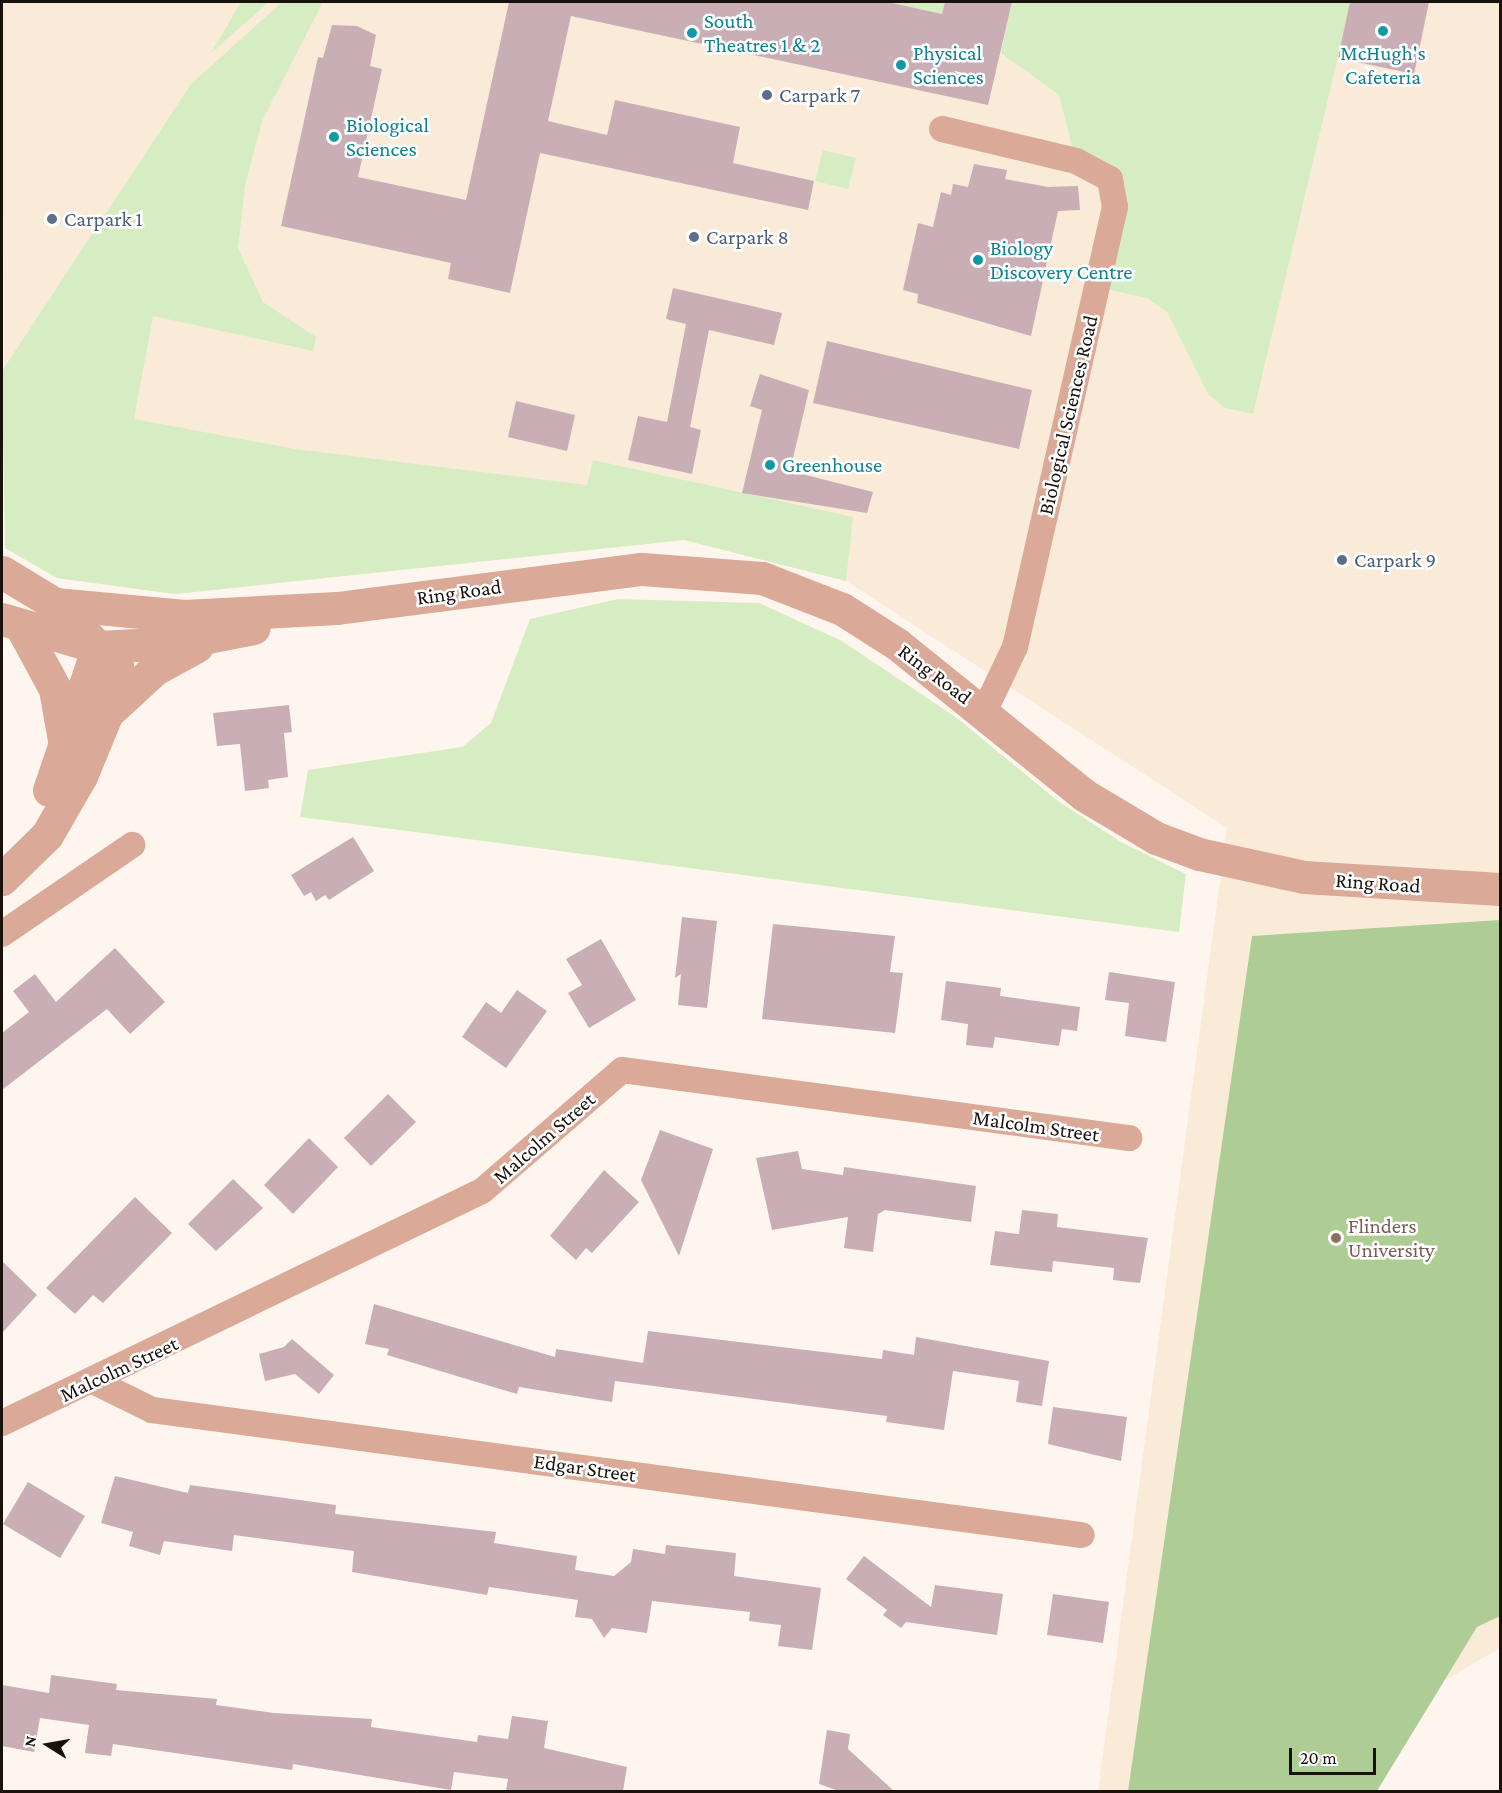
<!DOCTYPE html>
<style>
body{margin:0}
#map{position:relative;width:1502px;height:1793px;overflow:hidden;background:#fff5ef;font-family:"Crimson Pro",serif}
div>[style]{position:absolute}
[style*='--x']{left:calc(var(--x)*1px);top:calc(var(--y)*1px);width:calc(var(--w)*1px);rotate:calc(var(--a)*1deg)}
.education>*{inset:0;background:#faebd8}
.green>*{inset:0;background:#d6edc3}
.forest>*{inset:0;background:#aecd95}
.building>*{inset:0;background:#c9aeb6}
.minor>*{height:26px;margin:-13px;padding:0 13px;transform-origin:13px;border-radius:13px;background:#dba998}
.tertiary>*{height:33px;margin:-16.5px;padding:0 16.5px;transform-origin:16.5px;border-radius:16.5px;background:#dba998}
.dots>*{width:16px;height:16px;translate:-50% -50%;box-sizing:border-box;border:3px solid #fff;border-radius:50%}
span{translate:-50% -50%;white-space:nowrap;text-align:center;line-height:1.15;-webkit-text-stroke:5px #fff;paint-order:stroke}
.culture-label{font-size:21px;color:#0d838f}
.left{translate:0 -50%;text-align:left}
.service-label{font-size:21px;color:#4e5e75}
.street-label{font-size:21px;color:#19110c}
.education-label{font-size:21px;color:#785e54}
.frame{position:absolute;inset:0;border:3px solid #19110c;pointer-events:none}
.north{position:absolute;left:18px;top:1715px;width:60px;height:60px;-webkit-text-stroke:4px #fff;paint-order:stroke;rotate:281deg;font-size:16px;font-weight:700;line-height:24px;text-align:center;color:#19110c}
.north::after{content:'';display:block;margin:auto;width:21px;height:27px;background:#19110c;clip-path:polygon(50% 0,100% 100%,50% 72%,0 100%)}
.scale{position:absolute;left:1289px;top:1748px;width:87px;height:27px;box-sizing:border-box;border:3px solid #19110c;border-top:0;padding-left:8px;font-size:18px;line-height:21px;white-space:nowrap;color:#19110c;-webkit-text-stroke:4px #fff;paint-order:stroke}
</style>
<div id="map">
<div class="education">
<div style="clip-path:polygon(2px 2px,1500px 2px,1500px 1648px,1427px 1691px,1365px 1791px,1098px 1791px,1227px 828px,846px 581px,684px 540px,175px 594px,57px 578px,5px 548px)"></div>
</div>
<div class="green">
<div style="clip-path:polygon(241px 2px,269px 2px,211px 53px)"></div>
<div style="clip-path:polygon(282px 2px,323px 2px,262px 121px,245px 186px,238px 248px,263px 302px,316px 337px,313px 351px,153px 316px,134px 419px,295px 449px,587px 485px,593px 460px,853px 517px,846px 581px,684px 540px,175px 594px,57px 578px,5px 548px,2px 371px,191px 84px)"></div>
<div style="clip-path:polygon(887px 2px,945px 2px,942px 14px)"></div>
<div style="clip-path:polygon(1012px 2px,1351px 2px,1253px 414px,1225px 408px,1208px 394px,1167px 312px,1147px 298px,1097px 287px,1110px 179px,1076px 161px,1059px 95px,1001px 53px)"></div>
<div style="clip-path:polygon(823px 150px,856px 158px,848px 189px,815px 181px)"></div>
<div style="clip-path:polygon(618px 599px,759px 603px,842px 641px,957px 718px,1058px 801px,1121px 842px,1186px 874px,1179px 932px,300px 817px,308px 770px,462px 747px,491px 723px,530px 619px)"></div>
</div>
<div class="forest">
<div style="clip-path:polygon(1500px 920px,1500px 1616px,1477px 1627px,1377px 1791px,1128px 1791px,1252px 936px)"></div>
</div>
<div class="building">
<div style="clip-path:polygon(509px 2px,887px 2px,942px 14px,945px 2px,1012px 2px,988px 105px,571px 16px,548px 121px,607px 135px,615px 100px,740px 127px,733px 163px,814px 181px,808px 210px,540px 153px,510px 293px,448px 279px,451px 263px,281px 226px,318px 57px,323px 58px,332px 25px,357px 26px,376px 35px,370px 66px,382px 69px,358px 177px,466px 200px)"></div>
<div style="clip-path:polygon(1350px 2px,1429px 2px,1414px 74px,1338px 58px)"></div>
<div style="clip-path:polygon(974px 164px,1007px 170px,1005px 179px,1048px 187px,1078px 186px,1080px 210px,1058px 211px,1031px 336px,917px 303px,918px 294px,903px 290px,918px 223px,933px 227px,941px 192px,951px 195px,953px 184px,968px 187px)"></div>
<div style="clip-path:polygon(673px 288px,782px 313px,774px 345px,709px 330px,690px 427px,701px 430px,692px 474px,628px 460px,638px 416px,667px 422px,686px 324px,666px 319px)"></div>
<div style="clip-path:polygon(827px 341px,1032px 390px,1019px 449px,813px 403px)"></div>
<div style="clip-path:polygon(760px 374px,809px 390px,790px 471px,873px 492px,867px 513px,742px 493px,762px 410px,750px 406px)"></div>
<div style="clip-path:polygon(516px 401px,575px 415px,567px 451px,508px 437px)"></div>
<div style="clip-path:polygon(289px 705px,292px 732px,284px 733px,288px 777px,268px 780px,269px 788px,245px 791px,240px 744px,217px 746px,213px 713px)"></div>
<div style="clip-path:polygon(353px 837px,374px 871px,329px 900px,325px 895px,316px 901px,311px 892px,304px 896px,291px 875px)"></div>
<div style="clip-path:polygon(682px 917px,717px 921px,707px 1008px,678px 1005px,681px 974px,675px 978px)"></div>
<div style="clip-path:polygon(773px 924px,895px 936px,890px 972px,903px 973px,895px 1033px,762px 1019px)"></div>
<div style="clip-path:polygon(601px 939px,636px 1000px,589px 1028px,568px 993px,582px 985px,566px 959px)"></div>
<div style="clip-path:polygon(115px 948px,165px 1002px,130px 1034px,107px 1009px,2px 1090px,2px 1033px,29px 1012px,13px 991px,35px 974px,56px 1002px)"></div>
<div style="clip-path:polygon(1109px 972px,1175px 982px,1166px 1042px,1125px 1036px,1129px 1003px,1105px 1000px)"></div>
<div style="clip-path:polygon(946px 981px,1001px 988px,1000px 996px,1080px 1007px,1077px 1031px,1062px 1029px,1059px 1046px,995px 1037px,993px 1048px,966px 1045px,968px 1024px,941px 1020px)"></div>
<div style="clip-path:polygon(517px 990px,547px 1011px,506px 1068px,462px 1037px,486px 1002px,501px 1013px)"></div>
<div style="clip-path:polygon(388px 1094px,416px 1122px,371px 1166px,344px 1138px)"></div>
<div style="clip-path:polygon(660px 1130px,713px 1149px,679px 1256px,641px 1180px)"></div>
<div style="clip-path:polygon(309px 1138px,338px 1167px,293px 1214px,264px 1185px)"></div>
<div style="clip-path:polygon(798px 1151px,802px 1169px,843px 1175px,844px 1167px,976px 1186px,971px 1222px,885px 1210px,878px 1214px,873px 1252px,844px 1248px,848px 1217px,772px 1230px,756px 1158px)"></div>
<div style="clip-path:polygon(604px 1170px,639px 1202px,592px 1253px,586px 1248px,576px 1260px,550px 1236px)"></div>
<div style="clip-path:polygon(233px 1179px,263px 1208px,216px 1251px,188px 1224px)"></div>
<div style="clip-path:polygon(135px 1197px,172px 1233px,103px 1303px,93px 1295px,75px 1314px,46px 1288px)"></div>
<div style="clip-path:polygon(1022px 1210px,1058px 1214px,1057px 1227px,1148px 1238px,1140px 1283px,1113px 1280px,1114px 1268px,1053px 1261px,1052px 1272px,990px 1265px,995px 1231px,1019px 1234px)"></div>
<div style="clip-path:polygon(2px 1261px,37px 1295px,2px 1333px)"></div>
<div style="clip-path:polygon(374px 1304px,555px 1357px,556px 1349px,643px 1363px,648px 1331px,882px 1359px,883px 1350px,914px 1355px,916px 1337px,1049px 1361px,1042px 1406px,1016px 1402px,1019px 1381px,953px 1371px,944px 1430px,886px 1422px,887px 1416px,615px 1381px,612px 1402px,519px 1387px,517px 1394px,387px 1355px,389px 1349px,365px 1344px)"></div>
<div style="clip-path:polygon(292px 1339px,334px 1375px,319px 1394px,295px 1374px,265px 1381px,259px 1354px,284px 1347px)"></div>
<div style="clip-path:polygon(1053px 1407px,1127px 1417px,1121px 1461px,1048px 1444px)"></div>
<div style="clip-path:polygon(115px 1476px,188px 1493px,190px 1485px,336px 1505px,335px 1514px,496px 1532px,494px 1543px,577px 1556px,575px 1570px,614px 1576px,631px 1562px,633px 1549px,665px 1554px,666px 1545px,736px 1553px,734px 1576px,821px 1588px,812px 1650px,778px 1646px,781px 1625px,749px 1621px,750px 1612px,652px 1601px,647px 1633px,612px 1628px,604px 1638px,592px 1619px,575px 1617px,578px 1600px,489px 1587px,487px 1595px,352px 1572px,354px 1551px,234px 1535px,232px 1551px,164px 1541px,160px 1555px,129px 1546px,133px 1532px,101px 1523px)"></div>
<div style="clip-path:polygon(28px 1482px,85px 1516px,60px 1558px,3px 1524px)"></div>
<div style="clip-path:polygon(864px 1556px,931px 1607px,935px 1585px,1003px 1594px,997px 1635px,906px 1622px,901px 1628px,883px 1615px,887px 1610px,846px 1579px)"></div>
<div style="clip-path:polygon(1053px 1594px,1109px 1602px,1103px 1643px,1047px 1635px)"></div>
<div style="clip-path:polygon(51px 1675px,117px 1684px,116px 1690px,217px 1699px,216px 1705px,274px 1713px,372px 1719px,371px 1727px,477px 1742px,478px 1735px,508px 1739px,512px 1716px,548px 1721px,544px 1748px,627px 1767px,623px 1791px,506px 1791px,508px 1779px,454px 1772px,451px 1790px,293px 1764px,292px 1770px,113px 1744px,111px 1756px,85px 1753px,89px 1725px,40px 1718px,34px 1752px,2px 1746px,2px 1685px,49px 1693px)"></div>
<div style="clip-path:polygon(827px 1730px,850px 1734px,848px 1749px,894px 1791px,839px 1791px,819px 1784px)"></div>
</div>
<div class="minor">
<div style="--x:942;--y:129;--w:138;--a:13.4"></div>
<div style="--x:1076;--y:161;--w:38;--a:28"></div>
<div style="--x:1110;--y:179;--w:28;--a:80"></div>
<div style="--x:1115;--y:207;--w:451;--a:102.8"></div>
<div style="--x:1015;--y:647;--w:72;--a:115.5"></div>
<div style="--x:2;--y:934;--w:158;--a:-34.4"></div>
<div style="--x:95;--y:1382;--w:64;--a:26.2"></div>
<div style="--x:152;--y:1410;--w:938;--a:7.66"></div>
<div style="--x:2;--y:1423;--w:533;--a:-25.8"></div>
<div style="--x:482;--y:1191;--w:185;--a:-40.8"></div>
<div style="--x:622;--y:1070;--w:512;--a:7.64"></div>
</div>
<div class="tertiary">
<div style="--x:2;--y:572;--w:62;--a:31.1"></div>
<div style="--x:55;--y:604;--w:88;--a:45"></div>
<div style="--x:117;--y:666;--w:48;--a:102"></div>
<div style="--x:107;--y:713;--w:68;--a:112.4"></div>
<div style="--x:81;--y:776;--w:68;--a:120"></div>
<div style="--x:47;--y:835;--w:63;--a:135.6"></div>
<div style="--x:55;--y:604;--w:130;--a:5.3"></div>
<div style="--x:184;--y:616;--w:153;--a:-3"></div>
<div style="--x:337;--y:608;--w:307;--a:-7.3"></div>
<div style="--x:642;--y:569;--w:120;--a:4.3"></div>
<div style="--x:762;--y:578;--w:86;--a:21.2"></div>
<div style="--x:842;--y:609;--w:65;--a:32.5"></div>
<div style="--x:897;--y:644;--w:240;--a:38.9"></div>
<div style="--x:1084;--y:795;--w:84;--a:30.8"></div>
<div style="--x:1156;--y:838;--w:46;--a:20.4"></div>
<div style="--x:1199;--y:854;--w:107;--a:12.4"></div>
<div style="--x:1304;--y:877;--w:196;--a:3.5"></div>
<div style="--x:2;--y:619;--w:100;--a:16.3"></div>
<div style="--x:98;--y:647;--w:78;--a:-2.9"></div>
<div style="--x:176;--y:643;--w:79;--a:-10.9"></div>
<div style="--x:22;--y:628;--w:69;--a:61.6"></div>
<div style="--x:55;--y:689;--w:58;--a:80"></div>
<div style="--x:107;--y:713;--w:65;--a:-42.5"></div>
<div style="--x:155;--y:669;--w:48;--a:-28.7"></div>
<div style="--x:49;--y:790;--w:151;--a:-71.1"></div>
</div>
<div class="dots">
<div style="left:1383px;top:31px;background:#0f9aa8"></div>
<div style="left:692px;top:33px;background:#0f9aa8"></div>
<div style="left:901px;top:65px;background:#0f9aa8"></div>
<div style="left:767px;top:95px;background:#5c6f8a"></div>
<div style="left:334px;top:137px;background:#0f9aa8"></div>
<div style="left:52px;top:219px;background:#5c6f8a"></div>
<div style="left:694px;top:237px;background:#5c6f8a"></div>
<div style="left:978px;top:260px;background:#0f9aa8"></div>
<div style="left:770px;top:465px;background:#0f9aa8"></div>
<div style="left:1342px;top:560px;background:#5c6f8a"></div>
<div style="left:1336px;top:1238px;background:#8d6e63"></div>
</div>
<div class="culture-label">
<span class="left" style="left:704px;top:33px">South<br>Theatres 1 &amp; 2</span>
<span class="left" style="left:913px;top:65px">Physical<br>Sciences</span>
<span style="left:1383px;top:65px">McHugh's<br>Cafeteria</span>
<span class="left" style="left:346px;top:137px">Biological<br>Sciences</span>
<span class="left" style="left:990px;top:260px">Biology<br>Discovery Centre</span>
<span class="left" style="left:782px;top:465px">Greenhouse</span>
</div>
<div class="service-label">
<span class="left" style="left:779px;top:95px">Carpark 7</span>
<span class="left" style="left:64px;top:219px">Carpark 1</span>
<span class="left" style="left:706px;top:237px">Carpark 8</span>
<span class="left" style="left:1354px;top:560px">Carpark 9</span>
</div>
<div class="street-label">
<span style="left:1068px;top:415px;rotate:-77deg">Biological Sciences Road</span>
<span style="left:459px;top:592px;rotate:-8deg">Ring Road</span>
<span style="left:935px;top:674px;rotate:37deg">Ring Road</span>
<span style="left:1378px;top:883px;rotate:4deg">Ring Road</span>
<span style="left:1036px;top:1126px;rotate:8deg">Malcolm Street</span>
<span style="left:544px;top:1138px;rotate:-41deg">Malcolm Street</span>
<span style="left:119px;top:1369px;rotate:-25deg">Malcolm Street</span>
<span style="left:585px;top:1468px;rotate:8deg">Edgar Street</span>
</div>
<div class="education-label">
<span class="left" style="left:1348px;top:1238px">Flinders<br>University</span>
</div>
<div class="frame"></div>
<div class="north">N</div>
<div class="scale">20 m</div>
</div>
